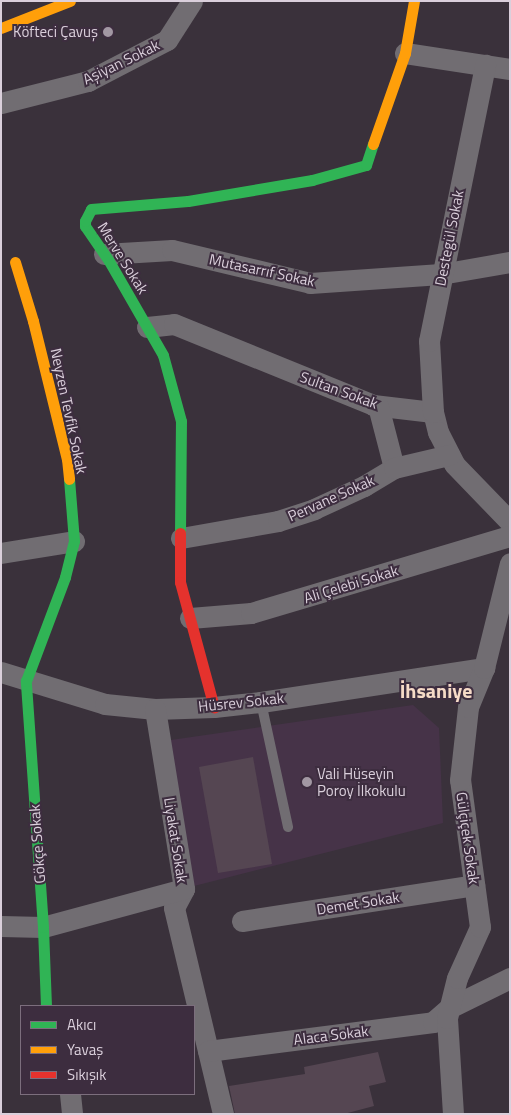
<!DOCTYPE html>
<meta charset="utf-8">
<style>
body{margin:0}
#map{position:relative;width:511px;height:1115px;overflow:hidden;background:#3a313b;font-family:"Titillium Web",sans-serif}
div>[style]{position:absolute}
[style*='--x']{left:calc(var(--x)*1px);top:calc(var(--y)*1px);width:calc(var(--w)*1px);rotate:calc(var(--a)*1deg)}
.built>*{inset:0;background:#463348}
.building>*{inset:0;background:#554652}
.lane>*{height:10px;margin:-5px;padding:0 5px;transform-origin:5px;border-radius:5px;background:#716d72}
.street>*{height:21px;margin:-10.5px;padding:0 10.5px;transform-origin:10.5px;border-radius:10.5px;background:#716d72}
.fast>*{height:11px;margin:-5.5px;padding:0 5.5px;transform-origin:5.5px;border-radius:5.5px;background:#30b455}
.slow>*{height:11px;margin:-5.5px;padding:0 5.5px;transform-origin:5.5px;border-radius:5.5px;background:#ff9f0a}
.jam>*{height:11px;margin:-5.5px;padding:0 5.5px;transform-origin:5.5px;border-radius:5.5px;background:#e5322d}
.dots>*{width:14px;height:14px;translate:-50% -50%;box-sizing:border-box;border:2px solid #3d2d3f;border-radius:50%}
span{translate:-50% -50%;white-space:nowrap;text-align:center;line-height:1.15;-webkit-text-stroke:4px #3d2d3f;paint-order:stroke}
.poi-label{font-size:15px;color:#dacfdb}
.right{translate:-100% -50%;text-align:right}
.left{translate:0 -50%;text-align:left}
.street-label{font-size:15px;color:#dacfdb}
.district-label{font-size:20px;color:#f6dac7;font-weight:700}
.frame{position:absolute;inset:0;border:2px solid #dacfdb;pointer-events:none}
.legend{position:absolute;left:20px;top:1005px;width:175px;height:90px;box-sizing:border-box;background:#3d2d3f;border:1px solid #7c6e7d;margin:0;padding:6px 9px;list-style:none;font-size:15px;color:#dacfdb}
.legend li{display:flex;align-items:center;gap:10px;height:25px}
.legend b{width:25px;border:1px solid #7c6e7d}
</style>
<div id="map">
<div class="built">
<div style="clip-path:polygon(413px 705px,439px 728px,443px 823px,194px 886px,164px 741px)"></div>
</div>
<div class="building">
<div style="clip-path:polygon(253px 757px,272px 864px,218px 873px,199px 767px)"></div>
<div style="clip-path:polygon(378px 1052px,386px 1082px,369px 1086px,374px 1106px,344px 1114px,235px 1114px,229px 1086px,305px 1074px,304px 1067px)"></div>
</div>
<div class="lane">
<div style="--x:261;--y:702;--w:128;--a:77.8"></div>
</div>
<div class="street">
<div style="--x:405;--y:53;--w:106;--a:8.7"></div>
<div style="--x:1;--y:103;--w:90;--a:-14.2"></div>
<div style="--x:88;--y:81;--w:89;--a:-27.4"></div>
<div style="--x:167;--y:40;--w:46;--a:-57.3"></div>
<div style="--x:104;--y:254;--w:68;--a:-3.4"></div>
<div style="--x:172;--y:250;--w:142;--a:13.4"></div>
<div style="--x:310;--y:283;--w:131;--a:-3.9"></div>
<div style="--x:441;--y:274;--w:70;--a:-9.9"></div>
<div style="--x:147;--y:327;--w:27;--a:-6"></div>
<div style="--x:174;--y:324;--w:215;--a:22.1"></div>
<div style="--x:373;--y:405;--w:60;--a:6.7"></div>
<div style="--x:433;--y:412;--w:21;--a:76"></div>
<div style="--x:438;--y:432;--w:36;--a:63"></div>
<div style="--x:454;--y:464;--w:81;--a:46"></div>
<div style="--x:378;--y:406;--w:64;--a:75.5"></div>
<div style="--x:433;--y:412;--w:71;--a:-93.2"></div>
<div style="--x:429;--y:341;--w:282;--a:-78.5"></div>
<div style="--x:181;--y:538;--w:98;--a:-9.9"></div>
<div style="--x:278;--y:521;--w:38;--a:-18"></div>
<div style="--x:314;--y:509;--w:55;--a:-24.7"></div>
<div style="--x:364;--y:486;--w:35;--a:-31"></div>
<div style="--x:394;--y:468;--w:57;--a:-13.3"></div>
<div style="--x:1;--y:553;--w:74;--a:-9.3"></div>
<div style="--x:190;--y:618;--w:61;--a:-4.7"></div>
<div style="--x:251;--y:613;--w:270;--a:-16.6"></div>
<div style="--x:1;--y:672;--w:109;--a:17.1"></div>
<div style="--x:105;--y:704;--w:50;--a:5.7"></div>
<div style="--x:155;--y:709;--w:59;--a:-1.9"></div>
<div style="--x:214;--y:707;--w:47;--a:-6.1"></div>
<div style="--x:261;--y:702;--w:226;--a:-8.7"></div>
<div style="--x:155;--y:709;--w:182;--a:80.8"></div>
<div style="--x:184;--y:889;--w:21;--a:118"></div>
<div style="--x:174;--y:908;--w:212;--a:76.6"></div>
<div style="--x:242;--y:921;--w:235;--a:-8.8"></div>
<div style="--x:1;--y:926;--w:42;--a:1.4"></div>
<div style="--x:43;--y:927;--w:146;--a:-15.1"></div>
<div style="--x:208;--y:1051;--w:227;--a:-7.3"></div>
<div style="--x:433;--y:1022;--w:21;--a:-41"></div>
<div style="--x:449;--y:1008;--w:68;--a:-26.2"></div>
<div style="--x:70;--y:1094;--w:20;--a:84"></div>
<div style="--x:453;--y:1114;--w:96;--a:-93.6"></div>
<div style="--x:447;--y:1018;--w:41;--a:-76"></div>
<div style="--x:457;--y:978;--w:56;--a:-65.7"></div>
<div style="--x:480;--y:927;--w:148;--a:-97.7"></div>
<div style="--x:460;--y:780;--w:73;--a:-83.7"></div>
<div style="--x:468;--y:707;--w:42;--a:-67.7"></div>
<div style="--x:484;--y:668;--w:108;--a:-76.1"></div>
</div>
<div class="fast">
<div style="--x:180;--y:533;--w:112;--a:-89.5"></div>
<div style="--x:181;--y:421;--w:68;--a:-105.3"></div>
<div style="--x:163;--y:355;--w:108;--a:-119.9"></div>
<div style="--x:109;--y:261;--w:42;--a:-124.4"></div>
<div style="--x:85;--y:226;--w:5;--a:-90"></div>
<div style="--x:85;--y:221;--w:13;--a:-63"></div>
<div style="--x:91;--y:209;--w:97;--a:-4.7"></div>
<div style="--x:188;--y:201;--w:126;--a:-9.6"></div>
<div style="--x:312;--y:180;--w:56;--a:-15.5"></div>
<div style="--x:366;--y:165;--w:22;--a:-72"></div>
<div style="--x:46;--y:1006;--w:79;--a:-92.2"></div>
<div style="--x:43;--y:927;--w:247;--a:-94"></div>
<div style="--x:26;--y:681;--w:111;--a:-69.4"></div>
<div style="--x:65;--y:577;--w:37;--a:-76"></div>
<div style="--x:74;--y:541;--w:62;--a:-94.6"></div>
</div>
<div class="slow">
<div style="--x:1;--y:28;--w:74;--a:-21.4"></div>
<div style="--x:373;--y:144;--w:96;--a:-70.6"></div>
<div style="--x:405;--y:53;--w:53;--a:-80.2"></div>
<div style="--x:15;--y:262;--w:62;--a:73"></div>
<div style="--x:33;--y:321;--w:142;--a:76.2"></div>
<div style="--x:67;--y:459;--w:20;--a:84"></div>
</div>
<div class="jam">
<div style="--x:180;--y:533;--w:49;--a:90"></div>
<div style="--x:180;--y:582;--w:130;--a:74.8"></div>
</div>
<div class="dots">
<div style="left:108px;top:32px;background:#a298a3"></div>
<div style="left:307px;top:782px;background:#a298a3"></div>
</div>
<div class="poi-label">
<span class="right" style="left:98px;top:32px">Köfteci Çavuş</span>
<span class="left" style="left:317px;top:782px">Vali Hüseyin<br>Poroy İlkokulu</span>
</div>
<div class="street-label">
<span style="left:121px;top:62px;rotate:-26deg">Aşiyan Sokak</span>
<span style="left:449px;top:238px;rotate:-79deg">Destegül Sokak</span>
<span style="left:123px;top:258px;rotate:58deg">Merve Sokak</span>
<span style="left:262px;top:270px;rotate:12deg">Mutasarrıf Sokak</span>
<span style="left:339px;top:390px;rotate:20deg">Sultan Sokak</span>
<span style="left:69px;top:411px;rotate:78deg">Neyzen Tevfik Sokak</span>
<span style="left:331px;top:498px;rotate:-24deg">Pervane Sokak</span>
<span style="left:351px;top:584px;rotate:-17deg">Ali Çelebi Sokak</span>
<span style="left:241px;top:702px;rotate:-6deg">Hüsrev Sokak</span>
<span style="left:468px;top:838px;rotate:82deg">Gülçiçek Sokak</span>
<span style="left:176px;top:840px;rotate:81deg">Liyakat Sokak</span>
<span style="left:37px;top:844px;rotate:-94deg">Gökçe Sokak</span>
<span style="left:358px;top:903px;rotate:-9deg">Demet Sokak</span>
<span style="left:331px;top:1035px;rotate:-7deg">Alaca Sokak</span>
</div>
<div class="district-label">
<span style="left:436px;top:690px">İhsaniye</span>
</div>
<div class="frame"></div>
<ul class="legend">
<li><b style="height:6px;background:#30b455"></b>Akıcı</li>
<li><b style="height:6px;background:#ff9f0a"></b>Yavaş</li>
<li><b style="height:6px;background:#e5322d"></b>Sıkışık</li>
</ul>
</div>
